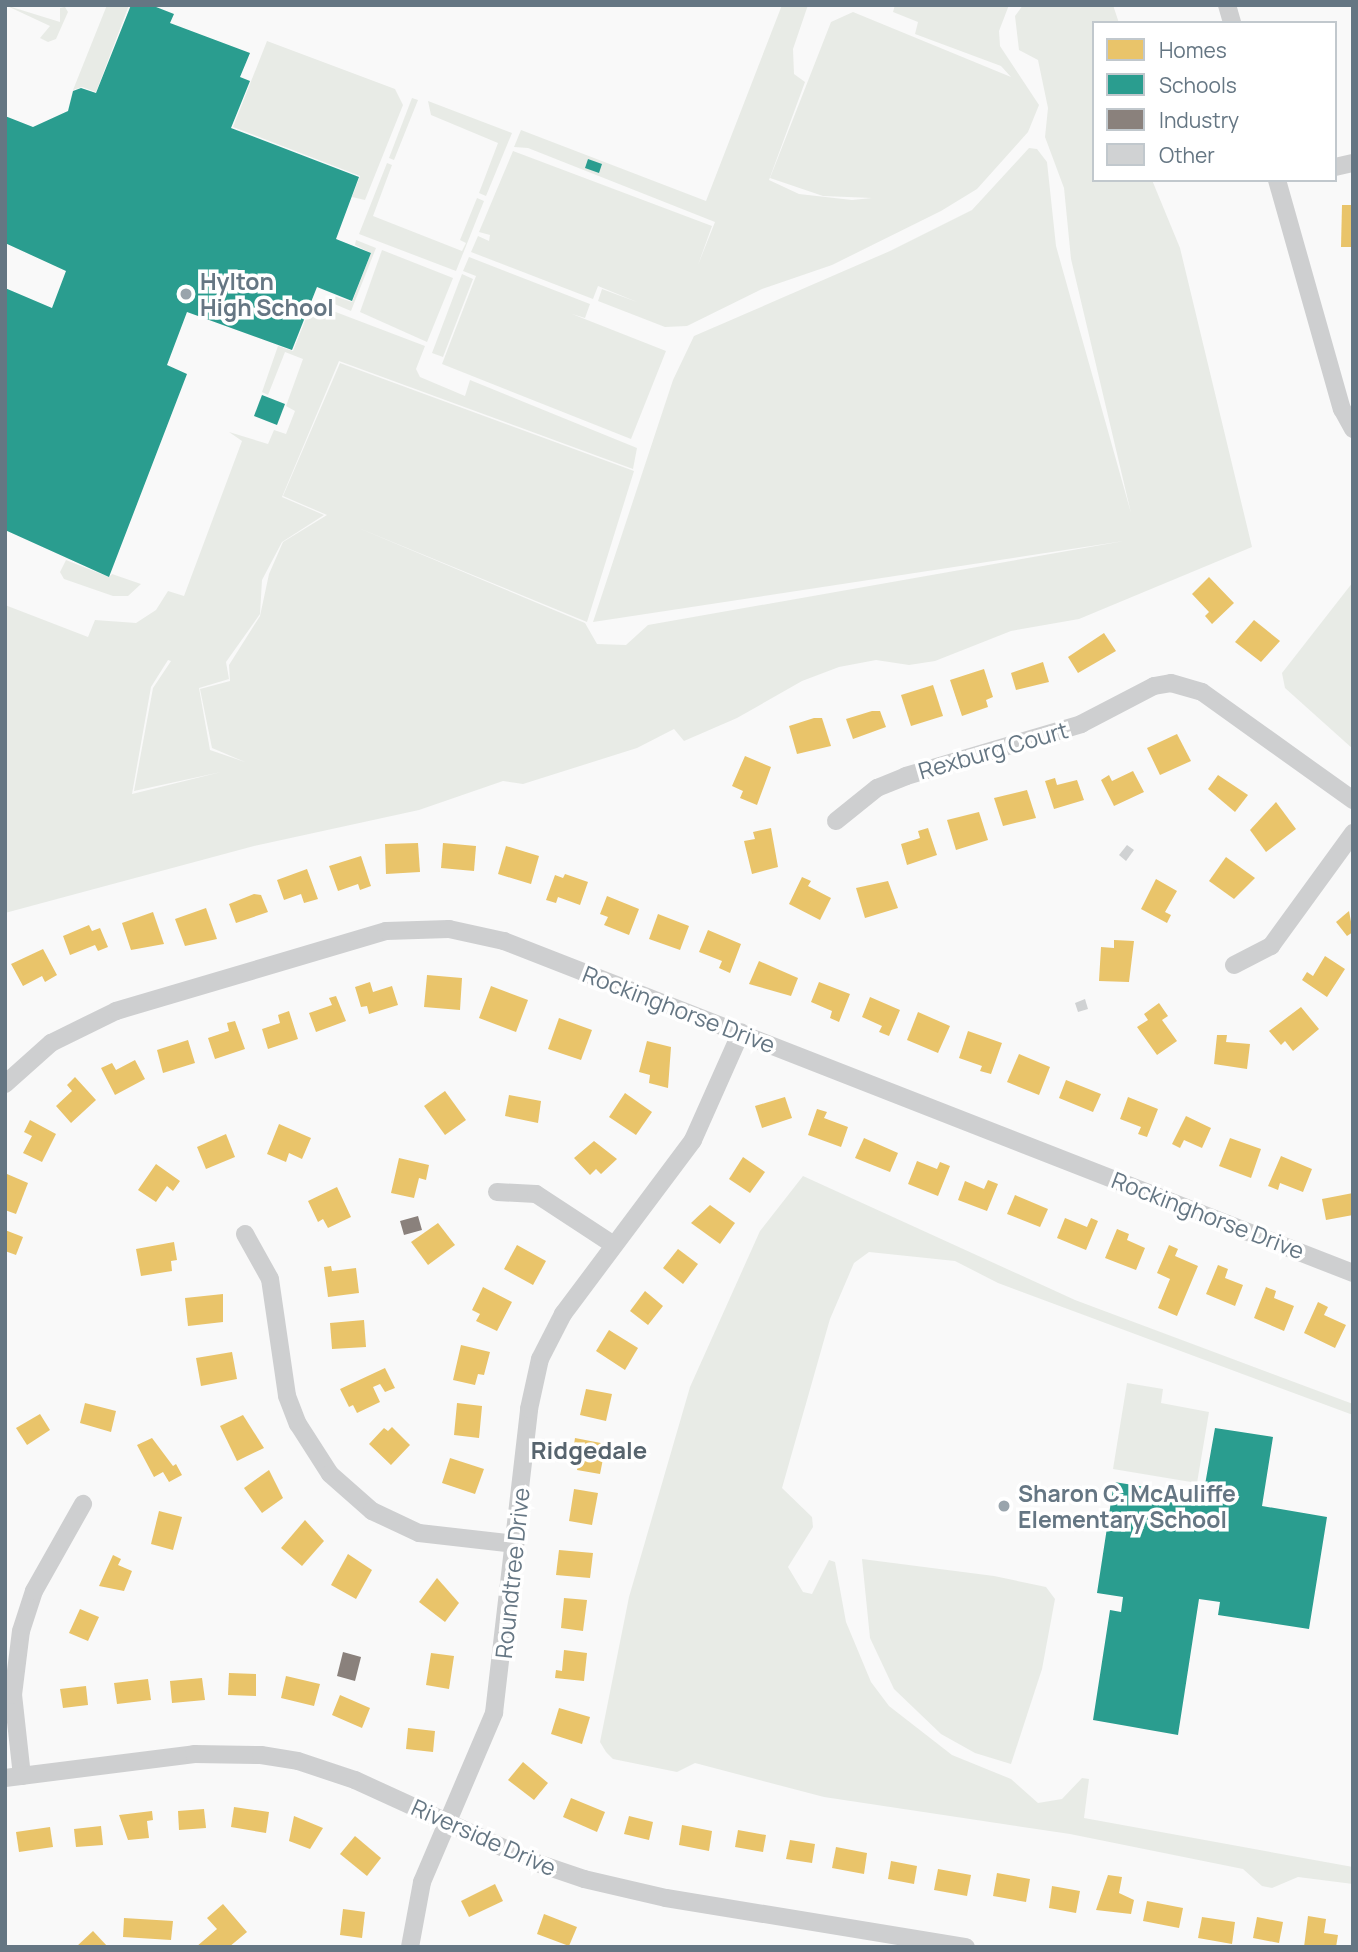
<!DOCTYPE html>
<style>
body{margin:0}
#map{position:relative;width:1358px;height:1952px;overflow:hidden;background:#f9f9f9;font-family:Manrope,sans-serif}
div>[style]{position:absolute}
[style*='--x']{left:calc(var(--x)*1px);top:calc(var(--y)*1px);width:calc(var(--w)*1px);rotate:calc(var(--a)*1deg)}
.green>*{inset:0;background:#e8ebe6}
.homes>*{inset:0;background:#e9c46a}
.schools>*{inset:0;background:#2a9d8f}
.industry>*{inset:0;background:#8a817c}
.building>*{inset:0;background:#d0d2d3}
.street>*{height:18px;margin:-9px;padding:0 9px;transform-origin:9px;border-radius:9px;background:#cecfd0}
.dots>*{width:19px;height:19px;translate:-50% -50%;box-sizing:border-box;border:4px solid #fff;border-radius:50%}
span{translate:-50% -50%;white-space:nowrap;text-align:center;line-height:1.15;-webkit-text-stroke:7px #fff;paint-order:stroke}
.poi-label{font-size:23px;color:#657683;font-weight:700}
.left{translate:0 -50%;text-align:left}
.street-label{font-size:23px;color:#657683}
.neighbourhood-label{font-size:24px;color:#57646e;font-weight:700}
.frame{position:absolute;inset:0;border:7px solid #657683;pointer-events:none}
.legend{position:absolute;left:1092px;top:21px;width:245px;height:161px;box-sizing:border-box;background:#fff;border:2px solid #c1c8cd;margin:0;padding:9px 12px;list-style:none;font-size:21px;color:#657683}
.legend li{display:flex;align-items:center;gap:14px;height:35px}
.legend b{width:35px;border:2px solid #c1c8cd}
</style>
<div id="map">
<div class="green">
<div style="clip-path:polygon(5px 5px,60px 22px,60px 8px,65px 7px,68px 12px,56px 39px,48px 42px,40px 38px,50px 26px)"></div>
<div style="clip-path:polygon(107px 5px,129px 5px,96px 92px,82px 87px,73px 90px)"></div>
<div style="clip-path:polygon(782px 5px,808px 5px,793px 49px,794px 74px,805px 82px,769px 180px,799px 194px,852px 200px,872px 198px,823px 196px,770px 178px,831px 22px,853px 12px,1011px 77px,1001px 66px,915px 34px,918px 22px,893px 12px,895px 5px,1009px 5px,999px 31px,1000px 46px,1039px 105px,1028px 132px,977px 189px,941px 211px,832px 265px,762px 289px,687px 326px,665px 327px,598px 301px,602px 289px,637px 302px,598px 286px,593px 299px,471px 252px,478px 236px,489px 241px,490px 235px,479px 232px,513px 151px,712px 226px,698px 265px,715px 222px,528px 148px,514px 147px,521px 130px,706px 201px)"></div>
<div style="clip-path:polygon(evenodd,1023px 5px,1113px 5px,1119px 23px,1094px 23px,1094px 180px,1152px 180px,1180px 248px,1252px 547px,1079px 619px,1011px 631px,935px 661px,909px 665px,876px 660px,839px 667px,802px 681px,737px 718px,684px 741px,674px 729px,637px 748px,523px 784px,503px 781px,419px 810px,254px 846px,5px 913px,5px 605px,88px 637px,95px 620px,136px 623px,156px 610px,168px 591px,184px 596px,242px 441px,229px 432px,268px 444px,274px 430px,286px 434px,295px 411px,286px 406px,303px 359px,285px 352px,268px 395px,262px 392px,278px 346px,293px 351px,312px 303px,425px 346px,416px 369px,420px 377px,465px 396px,470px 380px,637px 448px,633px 469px,339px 361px,282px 497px,324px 515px,282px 542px,262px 580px,260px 614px,226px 662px,229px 679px,199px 688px,210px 750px,245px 762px,212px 748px,200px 689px,230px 681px,229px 665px,260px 616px,269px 574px,283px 542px,327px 515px,283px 496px,340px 363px,634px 471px,587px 622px,356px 527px,585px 623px,597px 644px,626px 645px,648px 625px,1124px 541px,593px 622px,673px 380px,694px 336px,890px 251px,972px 210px,1029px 148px,1037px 149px,1047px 162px,1056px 246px,1131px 513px,1071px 259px,1064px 188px,1045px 137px,1048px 108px,1038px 60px,1019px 50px,1015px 16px,1023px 5px,168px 660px,171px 661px,153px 688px,134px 791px,221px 772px,132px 794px,151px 687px,168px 660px)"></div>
<div style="clip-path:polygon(267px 41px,395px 89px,403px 105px,365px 200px,352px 197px,360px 176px,233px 127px)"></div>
<div style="clip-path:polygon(412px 98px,418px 100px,394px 160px,389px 158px)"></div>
<div style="clip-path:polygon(428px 101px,512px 133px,486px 196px,479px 193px,498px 143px,431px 115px)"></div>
<div style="clip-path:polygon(387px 163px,392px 165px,373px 216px,462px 251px,466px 243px,460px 240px,477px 198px,484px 201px,456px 271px,359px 234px)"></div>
<div style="clip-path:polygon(356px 240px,376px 248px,351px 311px,332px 303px,334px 296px,352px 302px,371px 253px,355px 245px)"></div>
<div style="clip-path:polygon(382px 250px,453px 278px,427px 342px,360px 312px)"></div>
<div style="clip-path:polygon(469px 257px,590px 304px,585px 318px,572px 314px,666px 351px,631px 439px,442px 364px,476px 276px,463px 271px)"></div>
<div style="clip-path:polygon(462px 274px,473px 279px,443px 357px,432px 353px)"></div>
<div style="clip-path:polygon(66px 560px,109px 577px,112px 574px,141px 584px,128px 596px,113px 596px,64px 579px,60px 572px)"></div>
<div style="clip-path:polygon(1353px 582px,1353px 749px,1285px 688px,1282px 673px)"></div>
<div style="clip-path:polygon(803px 1176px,1075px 1300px,1353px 1404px,1353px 1415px,998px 1283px,955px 1261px,869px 1252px,854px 1263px,830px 1319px,782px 1488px,812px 1517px,813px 1527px,788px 1567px,803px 1592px,812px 1594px,829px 1560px,835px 1562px,846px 1622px,871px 1682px,889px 1706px,952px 1755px,1011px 1779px,1038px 1803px,1062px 1799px,1082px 1778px,1089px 1779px,1084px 1818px,1353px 1867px,1353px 1884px,1298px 1877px,1272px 1888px,1262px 1886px,1243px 1869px,1070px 1834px,824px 1797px,695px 1763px,677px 1772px,613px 1759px,606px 1752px,600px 1742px,629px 1597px,690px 1387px,760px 1231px)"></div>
<div style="clip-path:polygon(1127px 1383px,1163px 1389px,1161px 1403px,1209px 1412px,1197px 1483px,1113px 1469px)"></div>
<div style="clip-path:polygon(862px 1559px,994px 1576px,1046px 1587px,1055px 1599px,1042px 1669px,1011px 1764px,975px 1753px,941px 1734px,894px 1689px,870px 1638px)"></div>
</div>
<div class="homes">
<div style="clip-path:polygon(1342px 205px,1353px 205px,1353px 247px,1341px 247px)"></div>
<div style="clip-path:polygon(1209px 577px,1234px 603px,1212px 624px,1205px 616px,1209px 612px,1192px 594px)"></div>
<div style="clip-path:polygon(1254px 620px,1280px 641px,1261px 662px,1235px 642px)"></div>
<div style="clip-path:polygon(1104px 633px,1116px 651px,1078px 673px,1068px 657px)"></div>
<div style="clip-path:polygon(1043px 662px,1049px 682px,1016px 690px,1011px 673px)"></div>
<div style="clip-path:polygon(984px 669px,993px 697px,986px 700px,988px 707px,962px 716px,950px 680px)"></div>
<div style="clip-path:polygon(933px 685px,943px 716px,911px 726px,901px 695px)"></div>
<div style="clip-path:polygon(872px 711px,880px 711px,886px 727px,853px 739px,846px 719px)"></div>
<div style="clip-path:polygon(814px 718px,822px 718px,831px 746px,797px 754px,789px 726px)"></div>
<div style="clip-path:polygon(1177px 734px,1191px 761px,1160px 775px,1147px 748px)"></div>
<div style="clip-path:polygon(745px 756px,771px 767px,757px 805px,740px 798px,743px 791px,732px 786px)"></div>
<div style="clip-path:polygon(1133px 771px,1144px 792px,1114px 806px,1101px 780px,1109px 775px,1112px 781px)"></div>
<div style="clip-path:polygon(1218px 775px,1248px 795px,1235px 812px,1208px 789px)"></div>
<div style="clip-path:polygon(1055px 778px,1057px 785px,1077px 780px,1084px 800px,1054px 809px,1045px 781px)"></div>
<div style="clip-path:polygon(1027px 790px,1036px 818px,1003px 826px,994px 798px)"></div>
<div style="clip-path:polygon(1276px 802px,1296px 829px,1266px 852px,1250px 830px)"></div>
<div style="clip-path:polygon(979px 812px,988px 840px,956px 850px,947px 820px)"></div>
<div style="clip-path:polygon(771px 828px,778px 867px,752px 874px,744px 841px,755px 839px,753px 832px)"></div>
<div style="clip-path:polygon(928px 828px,937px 855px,907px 865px,901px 844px,920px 838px,918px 831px)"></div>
<div style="clip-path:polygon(418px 843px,420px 872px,386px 874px,385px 844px)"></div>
<div style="clip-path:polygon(443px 843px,476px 846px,474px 871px,441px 868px)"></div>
<div style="clip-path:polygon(506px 846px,539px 856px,531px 884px,498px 874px)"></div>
<div style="clip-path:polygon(361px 856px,371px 886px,360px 890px,358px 884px,338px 891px,329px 866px)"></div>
<div style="clip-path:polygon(1226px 857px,1255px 878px,1234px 899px,1209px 881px)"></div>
<div style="clip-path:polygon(307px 869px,318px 899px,304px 903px,301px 894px,284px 900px,277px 880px)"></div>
<div style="clip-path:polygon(565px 874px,588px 882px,580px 905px,558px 897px,556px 903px,546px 900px,555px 875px,563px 878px)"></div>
<div style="clip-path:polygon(802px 877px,811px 881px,808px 886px,831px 898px,820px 920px,789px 904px)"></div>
<div style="clip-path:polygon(1156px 879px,1177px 891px,1165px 912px,1171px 915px,1167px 923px,1141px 909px)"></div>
<div style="clip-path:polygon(888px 881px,898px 908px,865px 918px,856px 888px)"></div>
<div style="clip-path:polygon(254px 894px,261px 895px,268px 912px,236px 923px,229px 904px)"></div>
<div style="clip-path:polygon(607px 896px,639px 909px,629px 935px,604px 925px,608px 917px,600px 914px)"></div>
<div style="clip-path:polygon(206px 908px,217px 939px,185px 946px,175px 919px)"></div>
<div style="clip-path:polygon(1349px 911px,1353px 932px,1347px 936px,1336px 922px)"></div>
<div style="clip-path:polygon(153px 912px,164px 944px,131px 950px,122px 923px)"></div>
<div style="clip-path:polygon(658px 914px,689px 926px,680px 950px,649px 939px)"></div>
<div style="clip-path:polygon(89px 925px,92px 931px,100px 928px,108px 947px,98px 951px,95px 945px,70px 955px,63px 936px)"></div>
<div style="clip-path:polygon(708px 930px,741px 944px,730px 973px,719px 968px,722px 961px,699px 952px)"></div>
<div style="clip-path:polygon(1114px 940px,1134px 941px,1129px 982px,1099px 981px,1101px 947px,1114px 948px)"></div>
<div style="clip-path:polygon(43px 949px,57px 975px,45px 982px,42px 976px,23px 986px,11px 964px)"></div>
<div style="clip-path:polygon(1325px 956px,1345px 969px,1327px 997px,1302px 980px,1307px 972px,1313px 976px)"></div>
<div style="clip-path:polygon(759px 961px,798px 978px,791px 996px,749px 984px)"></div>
<div style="clip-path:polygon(427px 975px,462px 978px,460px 1010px,424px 1007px)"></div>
<div style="clip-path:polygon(370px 982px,373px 992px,392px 986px,398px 1005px,369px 1014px,367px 1006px,361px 1007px,355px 987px)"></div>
<div style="clip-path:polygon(819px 982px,850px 994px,839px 1022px,830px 1018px,832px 1011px,811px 1002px)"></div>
<div style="clip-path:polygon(491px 986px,528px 1000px,516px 1032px,479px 1018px)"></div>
<div style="clip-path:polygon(336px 996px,346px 1021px,316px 1032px,309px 1013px,332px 1005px,329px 998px)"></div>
<div style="clip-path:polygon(870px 997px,900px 1010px,889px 1036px,879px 1032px,882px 1026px,862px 1017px)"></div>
<div style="clip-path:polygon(1159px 1003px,1168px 1016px,1162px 1020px,1177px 1041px,1157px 1055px,1137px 1027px,1148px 1020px,1144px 1014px)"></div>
<div style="clip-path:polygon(1301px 1007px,1319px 1029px,1293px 1051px,1285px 1041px,1281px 1045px,1269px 1031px)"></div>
<div style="clip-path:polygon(289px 1011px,298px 1039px,268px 1049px,262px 1029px,280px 1023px,278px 1015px)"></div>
<div style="clip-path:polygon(918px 1012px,950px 1026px,938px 1053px,907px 1040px)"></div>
<div style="clip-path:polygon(559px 1018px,592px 1030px,581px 1060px,548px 1049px)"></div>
<div style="clip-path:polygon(235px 1021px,245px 1049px,215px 1059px,208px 1038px,229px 1031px,227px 1023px)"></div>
<div style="clip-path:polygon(968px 1031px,1002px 1043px,991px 1074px,980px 1071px,982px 1066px,959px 1058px)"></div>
<div style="clip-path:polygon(1217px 1035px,1227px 1035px,1226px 1042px,1250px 1044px,1247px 1069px,1214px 1064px)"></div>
<div style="clip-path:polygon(188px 1040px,195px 1063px,163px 1073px,157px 1050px)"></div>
<div style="clip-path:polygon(647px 1041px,671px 1047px,668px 1088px,649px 1083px,650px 1075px,639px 1072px)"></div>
<div style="clip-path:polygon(1019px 1054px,1050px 1067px,1039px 1095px,1007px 1082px)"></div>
<div style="clip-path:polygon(135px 1060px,145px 1079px,115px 1095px,101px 1068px,112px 1063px,116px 1070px)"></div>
<div style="clip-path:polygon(75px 1077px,96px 1100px,71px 1123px,56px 1106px,72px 1091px,67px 1085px)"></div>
<div style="clip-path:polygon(1066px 1080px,1101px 1094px,1093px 1112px,1059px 1098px)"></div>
<div style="clip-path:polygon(445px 1091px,466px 1120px,445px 1135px,424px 1106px)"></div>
<div style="clip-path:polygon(625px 1093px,652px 1112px,636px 1135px,609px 1117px)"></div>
<div style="clip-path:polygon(509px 1095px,541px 1101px,538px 1123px,505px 1116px)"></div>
<div style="clip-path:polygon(785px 1097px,792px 1118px,762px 1128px,755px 1106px)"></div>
<div style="clip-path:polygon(1128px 1097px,1158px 1109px,1147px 1137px,1138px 1134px,1141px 1127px,1120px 1119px)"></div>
<div style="clip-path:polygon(817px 1109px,827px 1112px,824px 1118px,848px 1127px,841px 1147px,808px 1135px)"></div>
<div style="clip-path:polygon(1186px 1116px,1211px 1128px,1202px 1148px,1184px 1140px,1180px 1148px,1172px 1144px)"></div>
<div style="clip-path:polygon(30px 1120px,56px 1134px,42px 1162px,23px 1153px,32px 1136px,24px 1132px)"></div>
<div style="clip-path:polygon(279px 1124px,311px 1138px,302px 1159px,289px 1153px,286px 1162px,267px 1154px)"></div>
<div style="clip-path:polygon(226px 1134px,235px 1157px,206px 1169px,197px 1147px)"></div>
<div style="clip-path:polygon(864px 1138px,898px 1153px,890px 1172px,855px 1158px)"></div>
<div style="clip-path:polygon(1230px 1138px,1261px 1149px,1251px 1178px,1219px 1166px)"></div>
<div style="clip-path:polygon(594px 1141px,617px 1159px,601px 1174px,596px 1169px,590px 1175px,574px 1158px)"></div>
<div style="clip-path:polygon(1281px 1156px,1312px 1169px,1303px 1192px,1280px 1183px,1278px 1190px,1268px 1186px)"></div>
<div style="clip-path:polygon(743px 1157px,765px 1172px,750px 1193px,729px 1179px)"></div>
<div style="clip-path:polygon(399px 1158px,429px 1165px,426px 1180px,419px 1178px,414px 1198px,391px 1193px)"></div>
<div style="clip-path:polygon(917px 1161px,937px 1169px,940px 1162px,950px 1166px,938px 1196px,908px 1184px)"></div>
<div style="clip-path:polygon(156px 1164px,180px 1181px,173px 1191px,167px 1186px,156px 1202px,138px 1190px)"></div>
<div style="clip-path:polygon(7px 1174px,28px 1183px,16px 1214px,5px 1210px)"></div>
<div style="clip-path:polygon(988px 1180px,998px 1184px,987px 1211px,958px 1200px,965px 1181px,984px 1189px)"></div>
<div style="clip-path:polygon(337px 1187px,351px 1217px,328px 1228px,323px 1219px,318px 1222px,308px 1201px)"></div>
<div style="clip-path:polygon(1353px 1193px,1353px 1215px,1326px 1220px,1322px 1199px)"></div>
<div style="clip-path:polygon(1015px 1195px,1048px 1209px,1040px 1227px,1007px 1214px)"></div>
<div style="clip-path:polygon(710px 1205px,735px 1223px,720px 1244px,691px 1223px)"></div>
<div style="clip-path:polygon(1065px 1218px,1087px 1227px,1091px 1218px,1098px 1221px,1086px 1250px,1057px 1238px)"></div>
<div style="clip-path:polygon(438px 1223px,455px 1245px,428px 1265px,411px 1242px)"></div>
<div style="clip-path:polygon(1117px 1229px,1129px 1234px,1127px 1240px,1145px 1248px,1136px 1270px,1105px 1258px)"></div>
<div style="clip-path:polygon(5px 1230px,23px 1237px,16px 1255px,5px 1251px)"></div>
<div style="clip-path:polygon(174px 1242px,177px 1260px,171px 1261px,172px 1271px,141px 1276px,136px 1249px)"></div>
<div style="clip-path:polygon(517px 1245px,546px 1261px,533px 1285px,504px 1269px)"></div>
<div style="clip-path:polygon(1169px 1245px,1178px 1249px,1175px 1256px,1198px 1266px,1177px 1316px,1158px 1308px,1170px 1279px,1157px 1273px)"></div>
<div style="clip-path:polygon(678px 1249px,698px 1264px,683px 1284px,663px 1268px)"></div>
<div style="clip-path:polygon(1218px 1265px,1228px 1269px,1225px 1278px,1243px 1285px,1235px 1306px,1206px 1294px)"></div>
<div style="clip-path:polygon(331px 1266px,332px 1271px,356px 1268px,359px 1293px,328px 1297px,324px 1267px)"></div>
<div style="clip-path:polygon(483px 1287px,512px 1302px,497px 1331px,476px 1321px,480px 1314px,472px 1310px)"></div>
<div style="clip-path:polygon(1266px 1287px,1276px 1291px,1274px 1298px,1294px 1306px,1284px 1331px,1254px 1318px)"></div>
<div style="clip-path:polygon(645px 1291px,663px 1306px,648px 1325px,630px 1311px)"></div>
<div style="clip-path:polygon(223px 1294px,223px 1322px,188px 1326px,185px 1298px)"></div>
<div style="clip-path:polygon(1318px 1302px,1328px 1307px,1324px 1315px,1346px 1325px,1335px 1348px,1304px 1333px)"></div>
<div style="clip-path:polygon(364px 1320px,366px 1347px,332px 1349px,330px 1323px)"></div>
<div style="clip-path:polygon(609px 1330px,638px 1348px,625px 1370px,596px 1351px)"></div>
<div style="clip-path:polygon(461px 1345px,490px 1352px,484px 1375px,478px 1374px,475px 1385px,453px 1380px)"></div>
<div style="clip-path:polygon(232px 1352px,237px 1379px,201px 1386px,196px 1358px)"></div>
<div style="clip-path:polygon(385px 1368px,395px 1388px,385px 1392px,380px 1384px,373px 1387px,380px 1402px,357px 1413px,353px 1405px,349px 1407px,340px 1389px)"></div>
<div style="clip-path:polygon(586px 1389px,612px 1394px,606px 1421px,580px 1415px)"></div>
<div style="clip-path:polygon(85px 1403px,116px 1411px,111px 1432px,80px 1423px)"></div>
<div style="clip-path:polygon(457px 1403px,482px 1406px,479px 1438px,454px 1435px)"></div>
<div style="clip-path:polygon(40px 1414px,50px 1430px,27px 1445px,16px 1428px)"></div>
<div style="clip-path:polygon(243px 1415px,264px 1448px,237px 1461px,220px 1426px)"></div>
<div style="clip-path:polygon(392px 1427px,410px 1445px,391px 1465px,369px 1444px,384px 1428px,388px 1431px)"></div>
<div style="clip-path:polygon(152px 1438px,173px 1466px,176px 1464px,182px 1475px,169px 1482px,163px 1472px,154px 1477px,137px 1445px)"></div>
<div style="clip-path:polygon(575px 1438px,606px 1444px,600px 1474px,577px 1470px,578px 1460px,572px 1458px)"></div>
<div style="clip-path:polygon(450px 1458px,484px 1469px,475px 1494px,442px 1483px)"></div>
<div style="clip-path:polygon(269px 1470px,283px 1498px,262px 1513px,244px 1488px)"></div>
<div style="clip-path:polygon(574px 1489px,598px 1493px,592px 1525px,569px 1521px)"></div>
<div style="clip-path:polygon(159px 1511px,182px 1517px,173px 1550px,151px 1544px)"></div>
<div style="clip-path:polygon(305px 1520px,324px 1541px,302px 1566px,281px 1548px)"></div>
<div style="clip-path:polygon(559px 1550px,593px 1553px,590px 1578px,556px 1575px)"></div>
<div style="clip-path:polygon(348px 1554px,372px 1570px,356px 1599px,331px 1585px)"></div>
<div style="clip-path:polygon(113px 1555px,121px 1559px,118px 1565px,132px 1571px,124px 1591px,99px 1586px)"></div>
<div style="clip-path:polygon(437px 1578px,459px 1603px,445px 1622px,419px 1602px)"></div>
<div style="clip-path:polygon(564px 1598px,587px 1600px,583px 1631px,561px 1628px)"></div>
<div style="clip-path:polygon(80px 1609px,99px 1617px,88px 1641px,69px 1633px)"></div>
<div style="clip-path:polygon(564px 1650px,587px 1653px,584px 1681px,555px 1678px,556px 1670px,562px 1671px)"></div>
<div style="clip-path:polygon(431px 1653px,454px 1656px,449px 1689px,426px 1685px)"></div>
<div style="clip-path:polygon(229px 1673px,256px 1674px,256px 1696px,228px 1695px)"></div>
<div style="clip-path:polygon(286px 1676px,320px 1684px,314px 1706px,281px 1698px)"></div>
<div style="clip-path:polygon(202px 1678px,205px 1700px,172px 1703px,170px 1681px)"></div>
<div style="clip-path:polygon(148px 1679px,151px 1700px,117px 1704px,114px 1683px)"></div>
<div style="clip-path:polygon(86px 1686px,88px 1705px,63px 1708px,60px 1689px)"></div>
<div style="clip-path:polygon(340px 1695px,370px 1708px,362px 1728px,332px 1715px)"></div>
<div style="clip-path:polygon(559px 1708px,590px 1717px,582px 1744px,551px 1734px)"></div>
<div style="clip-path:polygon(408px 1728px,435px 1731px,433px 1752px,406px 1749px)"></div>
<div style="clip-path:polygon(523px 1762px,548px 1783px,534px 1800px,508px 1780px)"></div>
<div style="clip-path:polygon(571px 1798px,605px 1812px,597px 1832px,563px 1817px)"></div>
<div style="clip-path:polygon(234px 1807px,269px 1812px,266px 1833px,231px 1827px)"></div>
<div style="clip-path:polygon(204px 1809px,206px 1828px,179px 1830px,178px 1811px)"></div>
<div style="clip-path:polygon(152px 1811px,153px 1820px,147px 1821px,149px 1838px,128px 1840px,119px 1815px)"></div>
<div style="clip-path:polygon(294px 1816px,323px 1828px,310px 1849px,289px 1841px)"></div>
<div style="clip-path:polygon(629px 1816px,653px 1822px,649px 1840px,624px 1834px)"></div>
<div style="clip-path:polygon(682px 1825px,712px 1831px,709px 1851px,679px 1845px)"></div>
<div style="clip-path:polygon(101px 1826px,103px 1845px,76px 1847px,74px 1829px)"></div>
<div style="clip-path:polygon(50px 1827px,53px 1847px,19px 1852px,16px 1832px)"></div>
<div style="clip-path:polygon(738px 1830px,766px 1835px,763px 1852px,735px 1847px)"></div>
<div style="clip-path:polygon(355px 1836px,381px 1858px,367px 1876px,340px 1854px)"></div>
<div style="clip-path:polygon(790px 1840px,815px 1844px,812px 1863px,786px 1859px)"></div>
<div style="clip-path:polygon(836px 1847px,867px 1853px,864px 1874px,832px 1868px)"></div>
<div style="clip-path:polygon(891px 1861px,917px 1866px,914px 1884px,888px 1879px)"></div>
<div style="clip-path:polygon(938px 1869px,971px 1875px,967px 1896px,934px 1890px)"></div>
<div style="clip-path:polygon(997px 1873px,1030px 1879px,1026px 1902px,993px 1896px)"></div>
<div style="clip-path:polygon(1108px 1875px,1122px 1877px,1119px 1893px,1134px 1900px,1131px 1914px,1096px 1910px)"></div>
<div style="clip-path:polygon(495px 1884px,503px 1901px,469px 1917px,461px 1901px)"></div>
<div style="clip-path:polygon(1052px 1886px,1080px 1891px,1076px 1913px,1049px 1908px)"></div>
<div style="clip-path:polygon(1147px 1901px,1183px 1908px,1179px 1928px,1143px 1921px)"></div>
<div style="clip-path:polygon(223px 1904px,247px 1932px,229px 1947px,196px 1947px,217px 1929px,207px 1918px)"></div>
<div style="clip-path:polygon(343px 1909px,365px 1912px,362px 1938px,340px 1935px)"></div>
<div style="clip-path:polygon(544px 1914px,577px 1927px,569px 1946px,537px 1934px)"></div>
<div style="clip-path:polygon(1308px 1916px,1326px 1919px,1324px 1933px,1338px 1935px,1336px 1947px,1304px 1947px)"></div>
<div style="clip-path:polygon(1202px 1917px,1235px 1922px,1232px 1944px,1198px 1938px)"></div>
<div style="clip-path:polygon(1257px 1917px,1283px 1922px,1279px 1943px,1253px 1938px)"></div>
<div style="clip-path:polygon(124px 1918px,173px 1921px,171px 1940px,123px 1937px)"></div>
<div style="clip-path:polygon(93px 1931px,108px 1947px,76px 1947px)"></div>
</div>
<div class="schools">
<div style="clip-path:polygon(131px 5px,151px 5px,174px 14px,170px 23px,250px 53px,240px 77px,250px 81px,231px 128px,359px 177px,336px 239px,371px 253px,352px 301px,317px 287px,292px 350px,187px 312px,167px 365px,187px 374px,109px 577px,5px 530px,5px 288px,52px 308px,66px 271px,5px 243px,5px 116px,33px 127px,68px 111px,73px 91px,81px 88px,96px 93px)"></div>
<div style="clip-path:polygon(588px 159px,602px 164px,599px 173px,585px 168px)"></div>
<div style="clip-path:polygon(262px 395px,285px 404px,277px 425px,254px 416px)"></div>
<div style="clip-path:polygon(1215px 1428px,1273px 1437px,1262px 1506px,1327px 1517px,1309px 1629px,1218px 1615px,1220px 1602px,1199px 1599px,1178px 1735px,1093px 1720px,1110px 1610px,1121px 1612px,1123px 1597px,1097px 1593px,1114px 1482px,1203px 1496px)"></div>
</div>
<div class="industry">
<div style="clip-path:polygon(418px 1216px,422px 1230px,404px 1235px,400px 1221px)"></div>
<div style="clip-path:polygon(343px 1652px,361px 1657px,355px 1681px,337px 1676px)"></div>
</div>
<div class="building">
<div style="clip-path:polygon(1127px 845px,1134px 850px,1126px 861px,1119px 855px)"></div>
<div style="clip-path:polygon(1085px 999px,1088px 1009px,1078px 1012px,1075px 1003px)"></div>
</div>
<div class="street">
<div style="--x:1227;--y:5;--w:19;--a:74"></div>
<div style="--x:1335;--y:167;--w:18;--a:-13"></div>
<div style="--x:1277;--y:180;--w:238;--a:74.2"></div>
<div style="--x:1342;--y:409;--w:23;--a:61"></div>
<div style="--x:836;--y:821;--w:53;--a:-38.8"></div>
<div style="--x:877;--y:788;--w:31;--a:-22"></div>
<div style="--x:906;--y:776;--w:183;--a:-16.5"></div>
<div style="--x:1081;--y:724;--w:82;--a:-27.5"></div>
<div style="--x:1154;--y:686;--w:17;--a:-10"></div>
<div style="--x:1171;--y:683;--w:32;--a:16"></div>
<div style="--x:1202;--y:692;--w:186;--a:35.6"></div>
<div style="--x:1234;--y:965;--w:42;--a:-27.2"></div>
<div style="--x:1271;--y:946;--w:140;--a:-54"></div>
<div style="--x:5;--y:1084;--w:62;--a:-41.7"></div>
<div style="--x:51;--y:1043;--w:72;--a:-26.2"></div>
<div style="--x:116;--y:1011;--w:282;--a:-16.5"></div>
<div style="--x:386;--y:931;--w:63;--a:-1.8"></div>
<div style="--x:449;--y:929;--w:56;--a:12.3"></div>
<div style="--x:504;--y:941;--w:912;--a:21.36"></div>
<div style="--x:497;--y:1192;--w:39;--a:3"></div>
<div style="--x:536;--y:1194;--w:93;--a:33.2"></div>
<div style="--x:245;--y:1234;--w:51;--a:60.9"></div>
<div style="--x:270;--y:1279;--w:118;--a:81.7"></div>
<div style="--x:287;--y:1396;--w:30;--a:69"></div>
<div style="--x:298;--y:1424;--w:59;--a:57.4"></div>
<div style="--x:330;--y:1474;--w:56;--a:41.4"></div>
<div style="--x:372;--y:1511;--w:52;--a:25.1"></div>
<div style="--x:419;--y:1533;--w:97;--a:6.5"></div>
<div style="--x:22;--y:1776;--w:81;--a:-96.3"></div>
<div style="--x:13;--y:1695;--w:64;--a:-82.9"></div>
<div style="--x:21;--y:1631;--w:42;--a:-72"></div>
<div style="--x:34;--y:1591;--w:100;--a:-60.6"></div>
<div style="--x:5;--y:1778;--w:191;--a:-7.2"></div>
<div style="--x:194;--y:1754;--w:67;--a:0.9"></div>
<div style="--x:261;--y:1755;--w:37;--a:9"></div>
<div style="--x:298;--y:1761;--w:60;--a:18.4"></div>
<div style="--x:355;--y:1780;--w:197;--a:24.6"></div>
<div style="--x:534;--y:1862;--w:53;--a:18.8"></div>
<div style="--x:584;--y:1879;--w:84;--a:13"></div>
<div style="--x:666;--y:1898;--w:304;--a:9.3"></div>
<div style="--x:410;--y:1947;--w:66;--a:-79.5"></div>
<div style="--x:422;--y:1882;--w:184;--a:-66.9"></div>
<div style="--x:494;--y:1713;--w:306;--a:-83.4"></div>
<div style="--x:529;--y:1409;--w:51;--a:-77.6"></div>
<div style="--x:540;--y:1359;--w:51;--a:-62.9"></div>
<div style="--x:563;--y:1314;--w:217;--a:-53.2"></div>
<div style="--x:693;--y:1140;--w:118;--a:-66"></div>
</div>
<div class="dots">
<div style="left:186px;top:294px;background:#99a4ac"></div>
<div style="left:1004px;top:1506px;background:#99a4ac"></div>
</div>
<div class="poi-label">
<span class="left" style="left:200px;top:294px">Hylton<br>High School</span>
<span class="left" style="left:1018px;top:1506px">Sharon C. McAuliffe<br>Elementary School</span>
</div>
<div class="street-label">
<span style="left:993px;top:750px;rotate:-16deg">Rexburg Court</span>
<span style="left:679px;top:1009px;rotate:21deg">Rockinghorse Drive</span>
<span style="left:1208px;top:1215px;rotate:21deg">Rockinghorse Drive</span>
<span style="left:512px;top:1573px;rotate:-84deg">Roundtree Drive</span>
<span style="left:484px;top:1837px;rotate:24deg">Riverside Drive</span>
</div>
<div class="neighbourhood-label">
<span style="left:589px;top:1450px">Ridgedale</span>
</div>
<div class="frame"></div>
<ul class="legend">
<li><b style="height:19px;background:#e9c46a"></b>Homes</li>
<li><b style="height:19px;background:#2a9d8f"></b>Schools</li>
<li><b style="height:19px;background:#8a817c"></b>Industry</li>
<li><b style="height:19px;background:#d0d2d3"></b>Other</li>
</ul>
</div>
